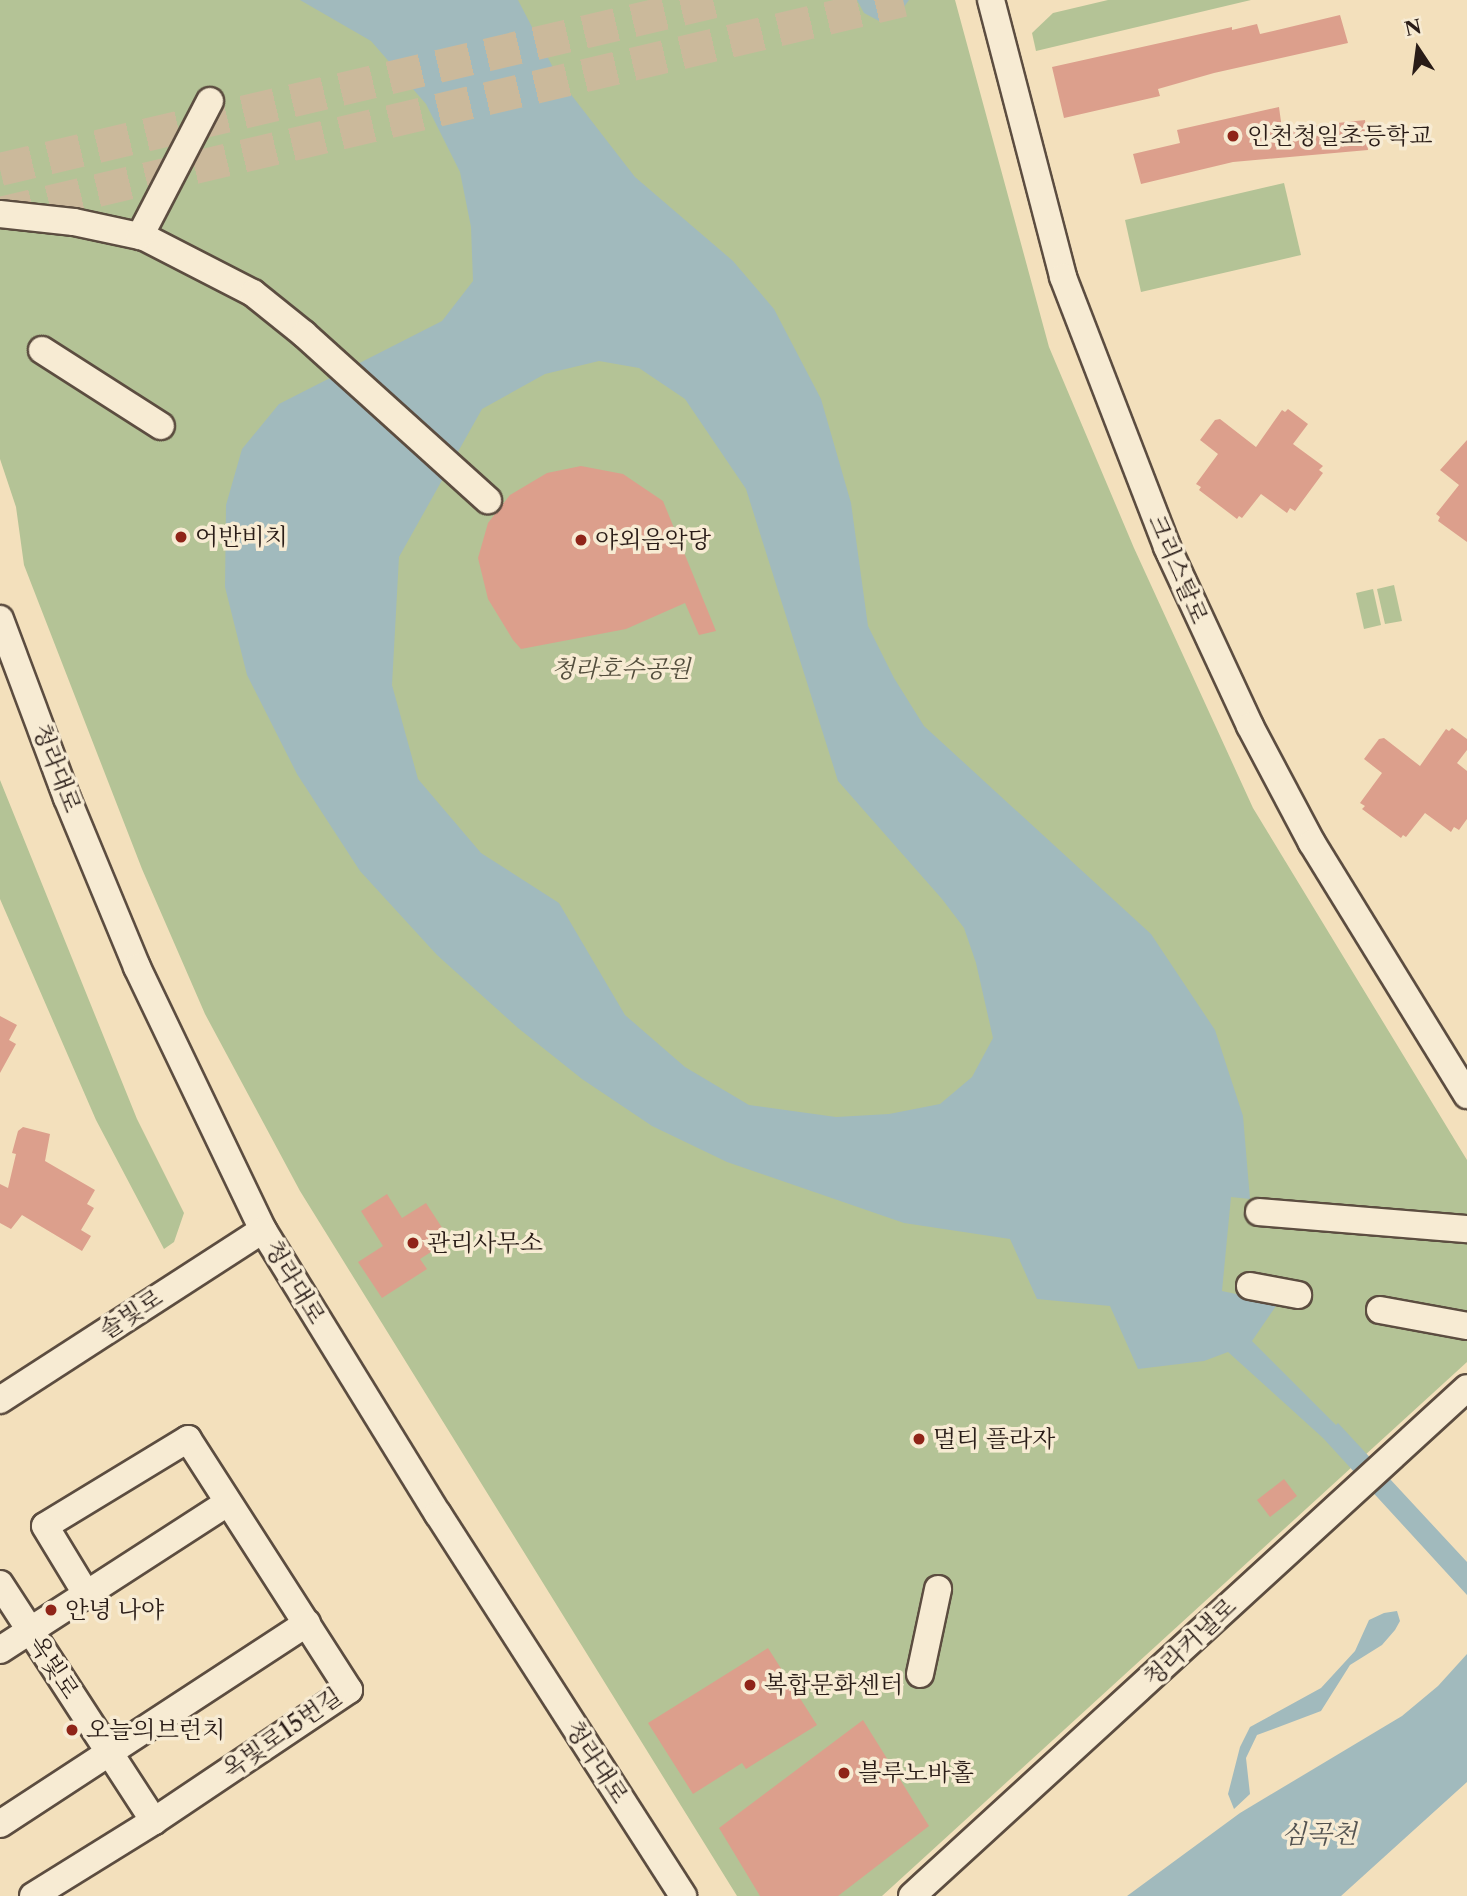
<!DOCTYPE html>
<meta charset="utf-8">
<style>
body{margin:0}
#map{position:relative;width:1467px;height:1896px;overflow:hidden;background:#f3e0bc;font-family:"Libre Caslon Text","Noto Serif KR",serif}
div>[style]{position:absolute}
[style*='--x']{left:calc(var(--x)*1px);top:calc(var(--y)*1px);width:calc(var(--w)*1px);rotate:calc(var(--a)*1deg)}
.green>*{inset:0;background:#b4c396}
.water>*{inset:0;background:#a1babd}
.building>*{inset:0;background:#dc9f8c}
.major-tunnel>*{height:33px;margin-top:-16.5px;transform-origin:0;background:repeating-linear-gradient(90deg,#cbb99b 0 33px,transparent 0 50px)}
.roads{filter:drop-shadow(2px 0 #5c4d40) drop-shadow(-2px 0 #5c4d40) drop-shadow(0 2px #5c4d40) drop-shadow(0 -2px #5c4d40)}
.minor>*{height:26px;margin:-13px;padding:0 13px;transform-origin:13px;border-radius:13px;background:#f7ebd3}
.dots>*{width:19px;height:19px;translate:-50% -50%;box-sizing:border-box;border:4px solid #f7ebd3;border-radius:50%}
span{translate:-50% -50%;white-space:nowrap;text-align:center;line-height:1.15;-webkit-text-stroke:7px #f7ebd3;paint-order:stroke}
.poi-label{font-size:24px;color:#291c17}
.left{translate:0 -50%;text-align:left}
.street-label{font-size:24px;color:#291c17}
.park-label{font-size:24px;color:#534e3d;font-style:italic}
.water-label{font-size:26px;color:#535351;font-style:italic}
.north{position:absolute;left:1383px;top:14px;width:70px;height:70px;-webkit-text-stroke:5px #f7ebd3;paint-order:stroke;rotate:347deg;font-size:19px;font-weight:700;line-height:28px;text-align:center;color:#291c17}
.north::after{content:'';display:block;margin:auto;width:24px;height:32px;background:#291c17;clip-path:polygon(50% 0,100% 100%,50% 72%,0 100%)}
</style>
<div id="map">
<div class="green">
<div style="clip-path:polygon(0 0,955px 0,1049px 347px,1134px 548px,1253px 808px,1467px 1160px,1467px 1362px,882px 1896px,737px 1896px,300px 1191px,205px 1014px,142px 869px,24px 565px,16px 507px,0 459px)"></div>
<div style="clip-path:polygon(1108px 0,1251px 0,1036px 51px,1032px 33px,1053px 13px)"></div>
<div style="clip-path:polygon(1284px 183px,1301px 255px,1141px 292px,1125px 220px)"></div>
<div style="clip-path:polygon(1394px 585px,1402px 621px,1385px 624px,1377px 589px)"></div>
<div style="clip-path:polygon(1373px 589px,1381px 625px,1364px 629px,1356px 593px)"></div>
<div style="clip-path:polygon(0 780px,137px 1119px,184px 1213px,174px 1242px,164px 1249px,96px 1120px,0 899px)"></div>
</div>
<div class="water">
<div style="clip-path:polygon(evenodd,300px 0,518px 0,559px 79px,635px 177px,733px 261px,774px 309px,821px 399px,851px 503px,868px 626px,894px 678px,924px 726px,1151px 934px,1215px 1030px,1243px 1116px,1250px 1199px,1231px 1197px,1222px 1291px,1278px 1303px,1252px 1341px,1336px 1425px,1338px 1423px,1467px 1562px,1467px 1595px,1323px 1438px,1228px 1352px,1204px 1361px,1138px 1369px,1110px 1306px,1037px 1299px,1010px 1239px,904px 1223px,727px 1162px,652px 1126px,582px 1079px,518px 1028px,437px 955px,360px 871px,297px 774px,247px 675px,225px 587px,226px 505px,242px 449px,279px 404px,442px 321px,473px 281px,471px 227px,460px 172px,426px 104px,371px 41px,300px 0,599px 361px,639px 368px,685px 399px,746px 489px,838px 781px,942px 899px,964px 928px,976px 963px,993px 1038px,972px 1077px,940px 1104px,889px 1114px,836px 1117px,749px 1105px,685px 1067px,625px 1015px,559px 903px,481px 853px,418px 779px,392px 685px,399px 557px,482px 409px,545px 374px,599px 361px)"></div>
<div style="clip-path:polygon(857px 0,909px 0,896px 18px,879px 21px,864px 13px)"></div>
<div style="clip-path:polygon(1397px 1611px,1400px 1621px,1395px 1630px,1382px 1645px,1350px 1665px,1321px 1711px,1257px 1735px,1246px 1758px,1250px 1794px,1234px 1809px,1228px 1794px,1240px 1747px,1250px 1727px,1321px 1688px,1355px 1651px,1369px 1620px,1384px 1613px)"></div>
<div style="clip-path:polygon(1467px 1654px,1467px 1782px,1341px 1896px,1127px 1896px,1240px 1813px,1402px 1716px,1438px 1686px)"></div>
</div>
<div class="building">
<div style="clip-path:polygon(1340px 15px,1348px 43px,1214px 73px,1158px 89px,1160px 96px,1064px 118px,1052px 67px,1232px 27px,1232px 30px,1257px 24px,1260px 34px)"></div>
<div style="clip-path:polygon(1279px 107px,1282px 129px,1365px 120px,1368px 150px,1233px 162px,1141px 184px,1133px 154px,1180px 143px,1177px 130px)"></div>
<div style="clip-path:polygon(1288px 409px,1308px 424px,1293px 444px,1323px 466px,1319px 470px,1323px 473px,1295px 511px,1290px 508px,1287px 513px,1261px 494px,1242px 518px,1239px 516px,1237px 519px,1199px 490px,1201px 487px,1196px 484px,1218px 454px,1200px 440px,1215px 420px,1220px 419px,1256px 447px,1282px 410px,1285px 412px)"></div>
<div style="clip-path:polygon(1467px 440px,1467px 542px,1438px 521px,1440px 517px,1436px 514px,1459px 485px,1440px 470px)"></div>
<div style="clip-path:polygon(581px 466px,623px 474px,663px 501px,716px 631px,699px 635px,685px 603px,626px 629px,521px 649px,513px 640px,488px 599px,478px 558px,488px 523px,510px 495px,547px 473px)"></div>
<div style="clip-path:polygon(1452px 728px,1467px 739px,1467px 750px,1457px 763px,1467px 771px,1467px 819px,1459px 830px,1454px 827px,1451px 832px,1425px 813px,1406px 837px,1403px 835px,1401px 838px,1362px 809px,1365px 806px,1360px 803px,1382px 773px,1364px 759px,1379px 739px,1384px 738px,1420px 766px,1446px 729px,1449px 731px)"></div>
<div style="clip-path:polygon(0 1016px,17px 1025px,9px 1040px,16px 1044px,0 1073px)"></div>
<div style="clip-path:polygon(23px 1127px,50px 1134px,45px 1161px,95px 1190px,87px 1204px,94px 1208px,81px 1230px,91px 1236px,82px 1251px,22px 1215px,11px 1229px,0 1223px,0 1184px,8px 1188px,16px 1154px,12px 1153px,18px 1131px)"></div>
<div style="clip-path:polygon(387px 1194px,402px 1218px,426px 1203px,450px 1240px,420px 1259px,427px 1269px,382px 1298px,358px 1262px,383px 1246px,361px 1211px)"></div>
<div style="clip-path:polygon(1284px 1479px,1297px 1496px,1270px 1517px,1257px 1500px)"></div>
<div style="clip-path:polygon(768px 1648px,817px 1725px,746px 1769px,742px 1763px,693px 1794px,648px 1723px)"></div>
<div style="clip-path:polygon(863px 1720px,929px 1826px,838px 1896px,760px 1896px,719px 1828px)"></div>
</div>
<div class="major-tunnel">
<div style="--x:0;--y:169;--w:739;--a:-13.23"></div>
<div style="--x:0;--y:213;--w:928;--a:-13.27"></div>
</div>
<div class="roads">
<div class="minor">
<div style="--x:991;--y:0;--w:286;--a:75.4"></div>
<div style="--x:1063;--y:277;--w:289;--a:68.9"></div>
<div style="--x:1167;--y:547;--w:197;--a:65.1"></div>
<div style="--x:1250;--y:726;--w:132;--a:62.1"></div>
<div style="--x:1312;--y:843;--w:296;--a:58.4"></div>
<div style="--x:0;--y:214;--w:74;--a:6.2"></div>
<div style="--x:74;--y:222;--w:72;--a:12.1"></div>
<div style="--x:144;--y:237;--w:123;--a:27.2"></div>
<div style="--x:253;--y:293;--w:65;--a:38.8"></div>
<div style="--x:304;--y:334;--w:248;--a:42.1"></div>
<div style="--x:140;--y:236;--w:152;--a:-62.6"></div>
<div style="--x:42;--y:350;--w:141;--a:32.6"></div>
<div style="--x:0;--y:619;--w:191;--a:69.5"></div>
<div style="--x:67;--y:798;--w:183;--a:67.5"></div>
<div style="--x:137;--y:967;--w:292;--a:64.4"></div>
<div style="--x:263;--y:1230;--w:334;--a:58.4"></div>
<div style="--x:438;--y:1514;--w:454;--a:57.3"></div>
<div style="--x:1259;--y:1212;--w:209;--a:4.7"></div>
<div style="--x:1250;--y:1286;--w:49;--a:10.6"></div>
<div style="--x:1380;--y:1310;--w:88;--a:10.4"></div>
<div style="--x:0;--y:1400;--w:313;--a:-32.9"></div>
<div style="--x:0;--y:1584;--w:283;--a:57"></div>
<div style="--x:0;--y:1650;--w:270;--a:-32.9"></div>
<div style="--x:920;--y:1674;--w:87;--a:-78"></div>
<div style="--x:0;--y:1824;--w:367;--a:-33.2"></div>
<div style="--x:33;--y:1896;--w:142;--a:-31.8"></div>
<div style="--x:154;--y:1821;--w:235;--a:-33.9"></div>
<div style="--x:349;--y:1690;--w:298;--a:-122.7"></div>
<div style="--x:188;--y:1439;--w:167;--a:148.7"></div>
<div style="--x:45;--y:1526;--w:81;--a:58.7"></div>
<div style="--x:912;--y:1896;--w:752;--a:-42.47"></div>
</div>
</div>
<div class="dots">
<div style="left:1233px;top:136px;background:#8f2418"></div>
<div style="left:181px;top:537px;background:#8f2418"></div>
<div style="left:581px;top:540px;background:#8f2418"></div>
<div style="left:413px;top:1243px;background:#8f2418"></div>
<div style="left:919px;top:1439px;background:#8f2418"></div>
<div style="left:51px;top:1610px;background:#8f2418"></div>
<div style="left:750px;top:1685px;background:#8f2418"></div>
<div style="left:72px;top:1730px;background:#8f2418"></div>
<div style="left:844px;top:1773px;background:#8f2418"></div>
</div>
<div class="poi-label">
<span class="left" style="left:1247px;top:136px">인천청일초등학교</span>
<span class="left" style="left:195px;top:537px">어반비치</span>
<span class="left" style="left:595px;top:540px">야외음악당</span>
<span class="left" style="left:427px;top:1243px">관리사무소</span>
<span class="left" style="left:933px;top:1439px">멀티 플라자</span>
<span class="left" style="left:65px;top:1610px">안녕 나야</span>
<span class="left" style="left:764px;top:1685px">복합문화센터</span>
<span class="left" style="left:86px;top:1730px">오늘의브런치</span>
<span class="left" style="left:858px;top:1773px">블루노바홀</span>
</div>
<div class="street-label">
<span style="left:1178px;top:569px;rotate:67deg">크리스탈로</span>
<span style="left:57px;top:768px;rotate:69deg">청라대로</span>
<span style="left:295px;top:1282px;rotate:59deg">청라대로</span>
<span style="left:131px;top:1314px;rotate:-33deg">솔빛로</span>
<span style="left:1190px;top:1642px;rotate:-43deg">청라커낼로</span>
<span style="left:54px;top:1667px;rotate:57deg">옥빛로</span>
<span style="left:282px;top:1733px;rotate:-35deg">옥빛로15번길</span>
<span style="left:597px;top:1762px;rotate:57deg">청라대로</span>
</div>
<div class="park-label">
<span style="left:621px;top:669px">청라호수공원</span>
</div>
<div class="water-label">
<span style="left:1319px;top:1835px">심곡천</span>
</div>
<div class="north">N</div>
</div>
